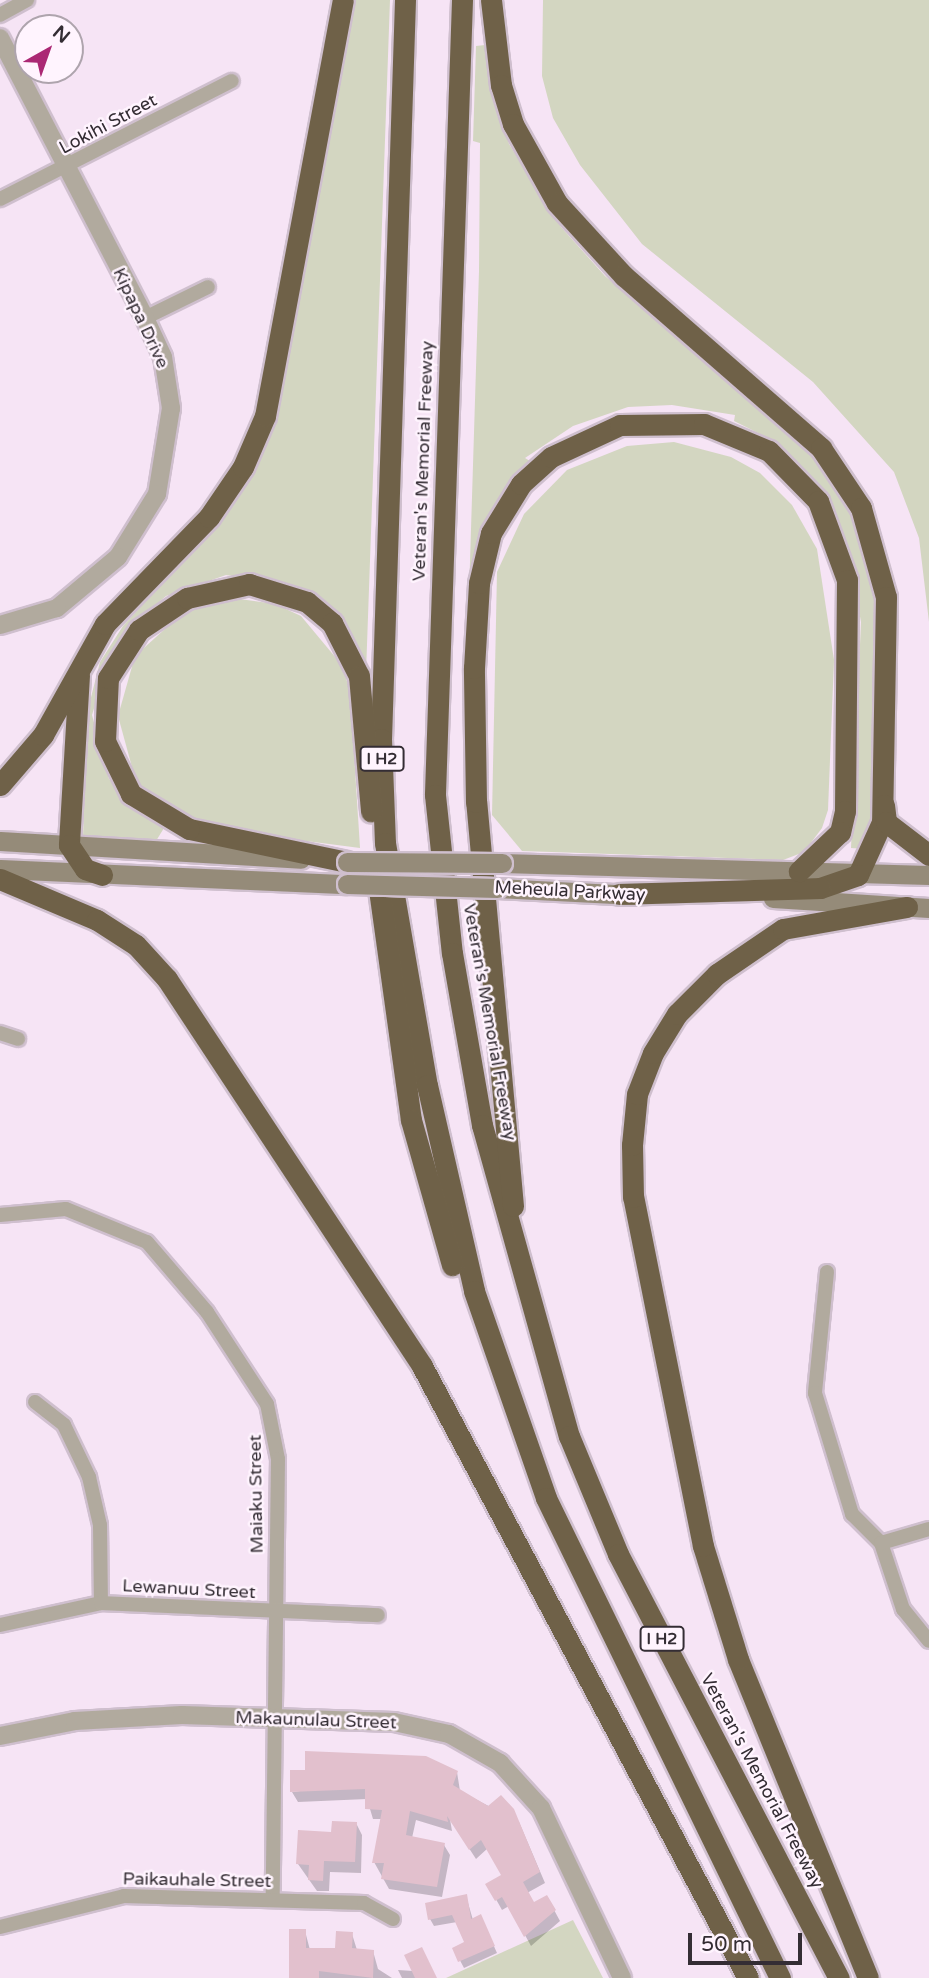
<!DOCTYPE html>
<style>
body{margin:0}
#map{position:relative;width:929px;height:1978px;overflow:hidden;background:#f6e4f5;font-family:"Varela Round",sans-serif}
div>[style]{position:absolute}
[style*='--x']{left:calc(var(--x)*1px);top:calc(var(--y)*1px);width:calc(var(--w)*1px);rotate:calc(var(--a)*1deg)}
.green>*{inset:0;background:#d3d6c1}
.shadow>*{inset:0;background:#0003}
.building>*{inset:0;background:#e2c0cd}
.roads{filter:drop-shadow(2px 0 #cfbfce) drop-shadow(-2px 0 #cfbfce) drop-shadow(0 2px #cfbfce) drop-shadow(0 -2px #cfbfce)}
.minor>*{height:14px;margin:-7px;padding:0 7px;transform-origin:7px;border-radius:7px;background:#b1aa9e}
.tertiary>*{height:18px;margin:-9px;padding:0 9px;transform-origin:9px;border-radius:9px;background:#b1aa9e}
.secondary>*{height:19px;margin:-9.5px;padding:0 9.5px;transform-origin:9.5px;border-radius:9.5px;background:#958b79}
.motorway>*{height:21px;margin:-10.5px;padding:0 10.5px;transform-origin:10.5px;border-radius:10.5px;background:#6f6148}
.bridges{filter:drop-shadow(2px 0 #cfbfce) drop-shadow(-2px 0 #cfbfce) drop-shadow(0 2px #cfbfce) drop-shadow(0 -2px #cfbfce)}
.secondary-bridge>*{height:19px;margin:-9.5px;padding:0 9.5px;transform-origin:9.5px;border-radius:9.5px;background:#958b79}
span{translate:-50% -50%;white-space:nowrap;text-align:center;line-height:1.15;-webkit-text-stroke:5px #fff4fe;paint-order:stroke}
.shield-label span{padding:2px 5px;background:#fff4fe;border:2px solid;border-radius:5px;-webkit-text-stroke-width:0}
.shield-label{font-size:16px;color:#342d34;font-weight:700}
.street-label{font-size:18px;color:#342d34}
.north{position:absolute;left:14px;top:14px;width:70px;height:70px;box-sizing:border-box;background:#fff4fe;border:2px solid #aea4ad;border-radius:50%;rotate:40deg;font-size:19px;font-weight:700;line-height:28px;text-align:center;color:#342d34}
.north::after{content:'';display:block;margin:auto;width:24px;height:32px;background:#ab2874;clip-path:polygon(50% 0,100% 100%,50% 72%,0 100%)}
.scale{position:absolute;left:688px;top:1933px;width:114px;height:32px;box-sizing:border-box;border:4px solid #342d34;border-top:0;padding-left:9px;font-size:21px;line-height:24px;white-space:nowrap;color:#342d34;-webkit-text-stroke:5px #fff4fe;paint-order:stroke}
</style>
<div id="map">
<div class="green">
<div style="clip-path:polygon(349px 0,390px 0,366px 673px,311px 594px,289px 584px,226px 575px,166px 596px,132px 625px,108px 662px,92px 715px,109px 779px,164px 828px,156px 841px,83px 837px,88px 709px,100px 662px,123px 626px,224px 516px,252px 471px)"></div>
<div style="clip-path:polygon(543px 0,929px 0,929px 622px,919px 538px,894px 472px,813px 382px,642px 244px,580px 165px,553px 118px,542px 76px)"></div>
<div style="clip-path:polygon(485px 45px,509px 144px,561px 227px,605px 276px,805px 445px,858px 519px,877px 595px,875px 818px,865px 849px,851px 848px,861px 622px,846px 541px,806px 473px,768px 438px,734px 421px,735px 415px,672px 405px,628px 407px,573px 426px,525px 458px,530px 461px,504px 489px,477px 547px,465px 723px,479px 271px,480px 143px,473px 141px,476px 46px)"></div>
<div style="clip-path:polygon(674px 442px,731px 457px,760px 473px,792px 505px,817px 549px,834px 660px,828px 810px,822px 828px,804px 852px,783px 860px,522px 851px,492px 815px,497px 572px,524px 514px,567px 470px,627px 446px)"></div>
<div style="clip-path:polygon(232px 598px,275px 604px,301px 616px,341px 664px,350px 690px,360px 848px,205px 828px,148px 798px,135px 778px,118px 716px,135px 656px,186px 610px)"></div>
<div style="clip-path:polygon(573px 1920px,603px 1978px,446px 1978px)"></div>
</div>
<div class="shadow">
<div style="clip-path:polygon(457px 1772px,460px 1791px,519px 1822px,545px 1883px,527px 1893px,534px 1904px,547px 1897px,560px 1921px,531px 1946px,509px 1906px,502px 1910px,488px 1885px,503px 1876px,488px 1848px,476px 1859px,450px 1819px,452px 1831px,416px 1820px,412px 1838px,444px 1845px,450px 1855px,442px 1897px,389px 1889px,374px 1862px,382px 1819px,373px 1819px,367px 1799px,298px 1802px,292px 1792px)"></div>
<div style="clip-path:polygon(356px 1823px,362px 1835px,361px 1873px,330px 1872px,329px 1891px,317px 1891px,298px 1864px)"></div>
<div style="clip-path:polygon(466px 1896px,473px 1920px,484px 1924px,497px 1953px,464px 1968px,454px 1949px,466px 1943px,457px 1922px,434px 1926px,430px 1919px)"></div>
<div style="clip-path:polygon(305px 1931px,310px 1950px,337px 1950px,352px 1934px,357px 1950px,373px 1951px,378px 1969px,392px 1978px,290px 1978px)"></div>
<div style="clip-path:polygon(398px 1970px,413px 1971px,435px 1978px,402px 1978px)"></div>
</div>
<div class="building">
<div style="clip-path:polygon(305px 1751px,426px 1756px,458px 1771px,453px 1785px,488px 1806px,501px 1795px,514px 1809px,540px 1872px,523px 1882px,534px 1902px,547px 1895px,556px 1910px,524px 1937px,502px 1897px,495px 1901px,485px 1884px,501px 1875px,481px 1840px,469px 1850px,447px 1816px,448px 1822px,410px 1811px,406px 1835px,445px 1843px,437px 1887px,381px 1879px,384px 1863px,372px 1863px,382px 1810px,365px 1809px,365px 1789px,290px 1792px,290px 1770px,305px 1770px)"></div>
<div style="clip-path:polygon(332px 1821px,357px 1822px,355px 1862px,324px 1861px,323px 1881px,308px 1880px,309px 1865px,296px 1864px,298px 1830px,331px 1832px)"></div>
<div style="clip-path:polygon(467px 1894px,471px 1919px,481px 1914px,495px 1946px,458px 1962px,452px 1948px,464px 1942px,452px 1915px,428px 1920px,425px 1903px)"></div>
<div style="clip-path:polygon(289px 1929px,306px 1929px,306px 1948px,335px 1948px,336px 1931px,353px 1932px,352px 1948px,374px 1950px,373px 1978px,319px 1971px,319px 1978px,289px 1978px)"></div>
<div style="clip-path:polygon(422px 1947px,437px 1978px,415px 1978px,404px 1955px)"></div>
</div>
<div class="roads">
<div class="minor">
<div style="--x:0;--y:15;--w:31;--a:-29"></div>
<div style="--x:0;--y:199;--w:260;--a:-27"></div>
<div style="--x:145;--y:318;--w:70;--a:-26.2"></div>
<div style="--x:0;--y:1033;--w:19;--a:18"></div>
<div style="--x:0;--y:1215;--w:66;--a:-5.2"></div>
<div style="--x:66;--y:1209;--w:87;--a:22.2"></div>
<div style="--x:147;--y:1242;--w:92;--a:49.4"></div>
<div style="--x:207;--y:1312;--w:110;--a:56.9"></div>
<div style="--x:267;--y:1404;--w:56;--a:78.7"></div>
<div style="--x:278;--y:1459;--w:440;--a:90.7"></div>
<div style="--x:827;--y:1272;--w:122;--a:95.7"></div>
<div style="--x:815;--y:1393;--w:127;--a:73"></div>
<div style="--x:852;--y:1514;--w:41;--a:45"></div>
<div style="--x:881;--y:1543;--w:70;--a:71.6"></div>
<div style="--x:903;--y:1609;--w:41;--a:50.9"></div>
<div style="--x:35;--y:1402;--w:37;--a:38"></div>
<div style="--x:64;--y:1425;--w:58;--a:64.3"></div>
<div style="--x:89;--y:1477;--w:49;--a:77.1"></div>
<div style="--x:100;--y:1525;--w:78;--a:89.3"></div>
<div style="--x:881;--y:1543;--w:50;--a:-16.3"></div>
<div style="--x:0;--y:1625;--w:103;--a:-12.3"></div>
<div style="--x:101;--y:1603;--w:277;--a:2.5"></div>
<div style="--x:0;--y:1927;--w:128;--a:-14"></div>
<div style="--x:124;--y:1896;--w:240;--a:1.7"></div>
<div style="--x:364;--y:1903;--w:33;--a:29"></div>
</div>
<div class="tertiary">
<div style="--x:0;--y:38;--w:315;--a:62.6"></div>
<div style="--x:145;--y:318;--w:43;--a:65.2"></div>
<div style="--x:163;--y:357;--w:52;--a:81.1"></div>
<div style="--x:171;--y:408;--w:87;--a:99.2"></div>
<div style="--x:157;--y:494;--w:74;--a:121.8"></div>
<div style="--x:118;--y:557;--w:80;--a:140.1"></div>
<div style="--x:57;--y:608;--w:59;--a:163.4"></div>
<div style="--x:0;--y:1736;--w:76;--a:-11.3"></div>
<div style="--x:75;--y:1721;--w:107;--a:-3.2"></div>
<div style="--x:182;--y:1715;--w:212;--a:1.9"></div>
<div style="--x:394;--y:1722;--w:56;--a:12.3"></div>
<div style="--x:449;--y:1734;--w:59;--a:29.6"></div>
<div style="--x:500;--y:1763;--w:61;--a:47.7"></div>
<div style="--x:541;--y:1808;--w:188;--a:64.5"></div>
</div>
<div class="secondary">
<div style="--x:0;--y:841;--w:301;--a:3.4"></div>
<div style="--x:502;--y:863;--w:427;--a:1.6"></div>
<div style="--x:0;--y:869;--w:347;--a:2.5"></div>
<div style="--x:497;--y:888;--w:137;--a:2.9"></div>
<div style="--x:773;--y:898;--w:156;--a:3.7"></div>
</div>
<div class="motorway">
<div style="--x:405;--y:0;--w:739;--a:91.86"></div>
<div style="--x:381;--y:739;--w:104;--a:87.8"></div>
<div style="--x:385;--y:843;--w:246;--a:80.2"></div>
<div style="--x:427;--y:1085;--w:211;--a:77.1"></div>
<div style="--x:474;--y:1291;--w:219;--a:70.8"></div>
<div style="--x:546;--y:1498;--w:534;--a:64.01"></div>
<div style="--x:462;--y:0;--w:795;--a:91.95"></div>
<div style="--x:435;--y:795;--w:159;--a:83.9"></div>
<div style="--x:452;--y:953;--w:175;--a:80.1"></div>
<div style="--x:482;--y:1125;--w:323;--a:74.4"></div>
<div style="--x:569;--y:1436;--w:128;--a:67.4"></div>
<div style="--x:618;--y:1554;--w:478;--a:62.5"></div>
<div style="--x:491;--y:0;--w:86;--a:83.3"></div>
<div style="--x:501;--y:85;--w:41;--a:72.9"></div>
<div style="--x:513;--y:124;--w:90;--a:60.9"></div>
<div style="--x:557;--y:203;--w:99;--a:47.5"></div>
<div style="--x:624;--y:276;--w:262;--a:41.1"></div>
<div style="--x:821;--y:448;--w:72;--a:56.3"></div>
<div style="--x:861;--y:508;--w:92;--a:74.3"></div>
<div style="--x:886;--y:597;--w:225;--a:91"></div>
<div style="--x:882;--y:822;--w:58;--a:114.4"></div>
<div style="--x:858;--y:875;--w:40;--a:161.1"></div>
<div style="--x:820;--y:888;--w:201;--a:178.3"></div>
<div style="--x:79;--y:675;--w:170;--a:93.4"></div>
<div style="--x:69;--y:845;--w:29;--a:56"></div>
<div style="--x:85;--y:869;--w:18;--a:19"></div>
<div style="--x:0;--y:785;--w:66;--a:-49.3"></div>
<div style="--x:43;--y:735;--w:127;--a:-60.8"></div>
<div style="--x:105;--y:624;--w:149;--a:-45.8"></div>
<div style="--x:209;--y:517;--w:60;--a:-55.8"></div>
<div style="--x:243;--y:467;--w:56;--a:-66.7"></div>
<div style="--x:265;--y:416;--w:423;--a:-79.4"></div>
<div style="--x:884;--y:805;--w:17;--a:83"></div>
<div style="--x:886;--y:822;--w:54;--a:37.5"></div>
<div style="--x:347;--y:862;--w:161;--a:-168.2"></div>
<div style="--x:189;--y:829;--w:68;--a:-148.9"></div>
<div style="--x:131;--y:794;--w:59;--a:-116.1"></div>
<div style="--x:105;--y:741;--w:63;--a:-87.3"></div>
<div style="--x:108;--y:678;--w:57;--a:-57.1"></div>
<div style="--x:139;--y:630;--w:58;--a:-33.7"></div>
<div style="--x:187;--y:598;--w:64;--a:-12.7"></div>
<div style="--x:249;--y:584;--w:61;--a:17.2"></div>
<div style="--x:307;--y:602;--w:33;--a:40"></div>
<div style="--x:332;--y:623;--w:59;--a:63"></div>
<div style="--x:359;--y:676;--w:136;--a:84.9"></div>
<div style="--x:376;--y:868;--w:254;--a:82.1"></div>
<div style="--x:411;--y:1120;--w:151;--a:74.2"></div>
<div style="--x:0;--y:879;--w:105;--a:22.9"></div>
<div style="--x:97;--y:920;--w:46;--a:32.7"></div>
<div style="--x:136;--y:945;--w:46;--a:47.6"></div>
<div style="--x:167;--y:979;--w:463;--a:56.6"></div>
<div style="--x:422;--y:1366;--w:693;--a:61.96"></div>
<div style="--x:513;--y:1206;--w:406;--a:-95.2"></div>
<div style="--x:476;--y:802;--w:134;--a:-90.9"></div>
<div style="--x:474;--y:668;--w:85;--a:-86.6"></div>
<div style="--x:479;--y:583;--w:51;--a:-76.5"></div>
<div style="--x:491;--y:533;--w:57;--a:-58.5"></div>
<div style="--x:521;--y:484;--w:40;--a:-42"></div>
<div style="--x:551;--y:457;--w:76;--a:-24.9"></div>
<div style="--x:620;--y:425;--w:84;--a:-0.7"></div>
<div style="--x:704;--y:424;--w:70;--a:22.6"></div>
<div style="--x:769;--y:451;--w:70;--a:45.6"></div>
<div style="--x:818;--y:501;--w:84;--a:69.8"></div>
<div style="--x:847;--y:580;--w:231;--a:90.5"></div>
<div style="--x:845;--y:811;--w:22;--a:103"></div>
<div style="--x:840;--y:832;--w:57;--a:136.4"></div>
<div style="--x:868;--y:1978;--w:344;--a:-112.2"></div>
<div style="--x:738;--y:1659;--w:118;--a:-107.2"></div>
<div style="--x:703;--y:1546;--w:356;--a:-101.3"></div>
<div style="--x:633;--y:1197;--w:52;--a:-91.1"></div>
<div style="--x:632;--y:1145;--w:51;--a:-84.4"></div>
<div style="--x:637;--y:1094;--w:44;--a:-68.7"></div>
<div style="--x:653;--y:1053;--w:46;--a:-58.4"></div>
<div style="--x:677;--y:1014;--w:57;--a:-45"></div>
<div style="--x:717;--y:974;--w:80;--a:-34.3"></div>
<div style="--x:783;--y:929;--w:126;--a:-10.1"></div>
</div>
</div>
<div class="bridges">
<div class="secondary-bridge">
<div style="--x:347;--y:862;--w:155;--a:0.4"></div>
<div style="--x:347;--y:884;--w:150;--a:1.5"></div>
</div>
</div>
<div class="shield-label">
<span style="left:382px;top:759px">I H2</span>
<span style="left:662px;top:1639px">I H2</span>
</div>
<div class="street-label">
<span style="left:108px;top:124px;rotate:-28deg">Lokihi Street</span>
<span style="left:141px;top:318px;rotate:65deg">Kipapa Drive</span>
<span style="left:423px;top:461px;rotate:-88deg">Veteran's Memorial Freeway</span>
<span style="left:570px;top:891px;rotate:3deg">Meheula Parkway</span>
<span style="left:490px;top:1022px;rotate:80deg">Veteran's Memorial Freeway</span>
<span style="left:256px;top:1494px;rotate:-91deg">Maiaku Street</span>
<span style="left:189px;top:1589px;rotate:3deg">Lewanuu Street</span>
<span style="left:316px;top:1720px;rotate:2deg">Makaunulau Street</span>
<span style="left:762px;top:1781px;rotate:62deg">Veteran's Memorial Freeway</span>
<span style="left:197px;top:1880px;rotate:1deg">Paikauhale Street</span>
</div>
<div class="north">N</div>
<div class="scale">50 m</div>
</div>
